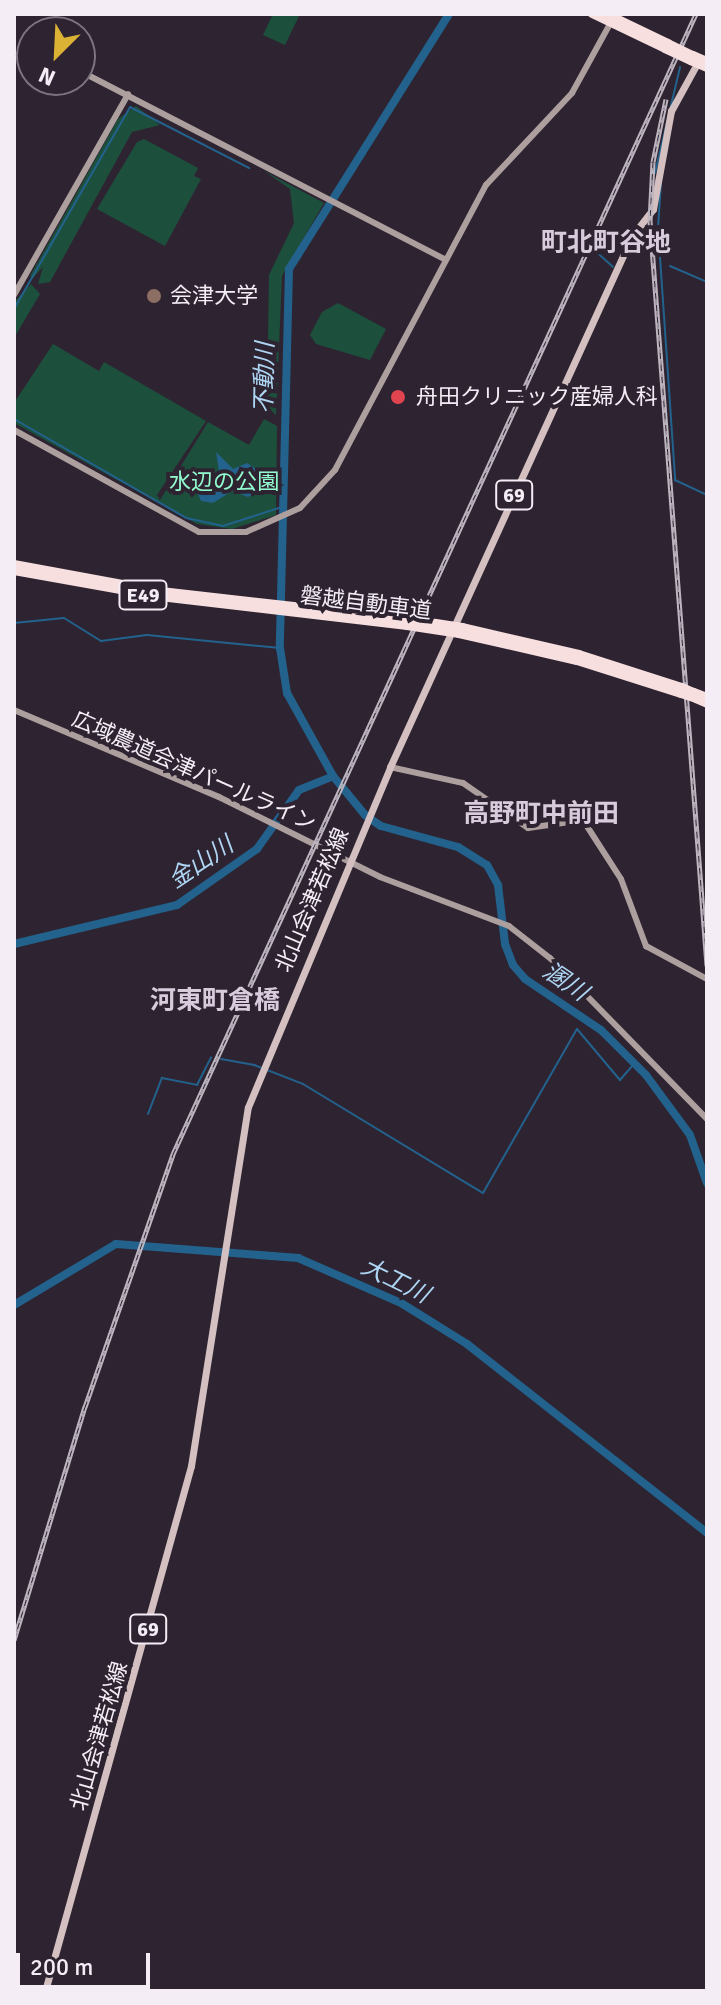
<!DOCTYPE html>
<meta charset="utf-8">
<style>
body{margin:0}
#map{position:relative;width:721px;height:2005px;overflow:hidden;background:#2e2431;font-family:Signika,"Noto Sans JP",sans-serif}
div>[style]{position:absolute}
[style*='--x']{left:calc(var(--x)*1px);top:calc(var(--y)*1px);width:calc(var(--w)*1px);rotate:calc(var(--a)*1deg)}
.green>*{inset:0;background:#1c503c}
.water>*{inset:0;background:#22628d}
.stream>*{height:2px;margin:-1px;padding:0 1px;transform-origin:1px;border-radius:1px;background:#22628d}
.river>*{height:8px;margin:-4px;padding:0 4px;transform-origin:4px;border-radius:4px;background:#22628d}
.secondary>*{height:6px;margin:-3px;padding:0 3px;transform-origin:3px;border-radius:3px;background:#ae9f9f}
.primary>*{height:7px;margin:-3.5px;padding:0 3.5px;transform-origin:3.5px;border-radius:3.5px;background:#d4c0c0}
.highway>*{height:8px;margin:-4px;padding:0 4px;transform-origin:4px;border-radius:4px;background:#f7dedf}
.rail>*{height:5px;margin-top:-2.5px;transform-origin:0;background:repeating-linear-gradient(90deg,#2e2431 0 6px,#bdb5bf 0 12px);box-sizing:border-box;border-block:2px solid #bdb5bf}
.highway-bridge>*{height:8px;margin:-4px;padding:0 4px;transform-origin:4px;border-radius:4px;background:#f7dedf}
.dots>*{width:22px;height:22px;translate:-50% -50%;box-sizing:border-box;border:4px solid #2e2431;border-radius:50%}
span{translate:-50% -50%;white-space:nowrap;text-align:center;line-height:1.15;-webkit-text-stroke:8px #2e2431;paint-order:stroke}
.shield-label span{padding:2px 6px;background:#2e2431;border:2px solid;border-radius:6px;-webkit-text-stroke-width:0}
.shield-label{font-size:20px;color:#f4edf6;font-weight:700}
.poi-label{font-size:22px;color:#f4edf6}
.left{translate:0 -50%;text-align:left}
.park-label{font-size:22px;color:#92fccf}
.street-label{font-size:22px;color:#f4edf6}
.water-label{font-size:24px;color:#aed5f3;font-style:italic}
.quarter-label{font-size:26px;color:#d8cbdc;font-weight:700}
.frame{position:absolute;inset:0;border:16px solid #f4edf6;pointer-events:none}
.north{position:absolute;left:16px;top:16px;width:80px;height:80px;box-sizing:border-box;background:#2e2431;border:2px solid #7d7480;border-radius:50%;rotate:204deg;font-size:22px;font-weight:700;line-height:32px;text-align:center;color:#f4edf6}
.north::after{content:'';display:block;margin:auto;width:28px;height:36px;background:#dbb233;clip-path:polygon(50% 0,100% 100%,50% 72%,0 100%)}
.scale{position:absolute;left:16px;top:1953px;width:134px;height:36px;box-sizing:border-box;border:4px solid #f4edf6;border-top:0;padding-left:10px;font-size:24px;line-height:28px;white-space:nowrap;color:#f4edf6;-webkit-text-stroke:6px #2e2431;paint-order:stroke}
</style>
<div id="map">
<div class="green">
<div style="clip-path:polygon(273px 14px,300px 14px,285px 45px,263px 35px)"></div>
<div style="clip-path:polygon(136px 106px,160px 125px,132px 132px,50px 282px,38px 284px,43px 267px,32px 279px,30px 276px,118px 119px)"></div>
<div style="clip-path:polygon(144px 139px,198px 168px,194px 176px,201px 179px,165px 246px,97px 209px,137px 142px)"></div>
<div style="clip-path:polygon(264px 171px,324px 203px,282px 276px,276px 415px,267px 407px,269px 275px,294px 223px,290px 189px)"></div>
<div style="clip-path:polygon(31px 284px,40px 294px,14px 338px,14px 302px)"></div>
<div style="clip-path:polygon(338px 303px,386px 329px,370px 360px,316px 344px,310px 335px,322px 312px)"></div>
<div style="clip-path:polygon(53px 344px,99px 371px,104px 362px,206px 421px,157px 495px,160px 500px,208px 422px,249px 445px,264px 419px,277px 426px,276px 515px,232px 529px,197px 524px,14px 423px,14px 403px)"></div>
</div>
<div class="water">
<div style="clip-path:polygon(216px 452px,233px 469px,247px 463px,258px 470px,259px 465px,259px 491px,248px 497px,232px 491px,213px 503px,201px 501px,197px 492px,214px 481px,219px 471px)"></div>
</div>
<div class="stream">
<div style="--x:655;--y:173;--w:109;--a:-76.7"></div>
<div style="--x:661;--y:182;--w:46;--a:93.7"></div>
<div style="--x:658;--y:228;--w:253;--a:86.1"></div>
<div style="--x:675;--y:480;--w:35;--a:25"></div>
<div style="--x:592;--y:248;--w:28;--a:42"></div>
<div style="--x:670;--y:266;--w:40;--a:23.4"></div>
<div style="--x:14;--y:309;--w:233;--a:-60.1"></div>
<div style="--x:130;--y:107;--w:134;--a:27.1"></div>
<div style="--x:14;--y:419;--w:198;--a:29.9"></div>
<div style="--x:186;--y:518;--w:38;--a:12"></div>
<div style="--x:223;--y:526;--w:62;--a:-17.9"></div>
<div style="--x:14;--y:623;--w:50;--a:-5.7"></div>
<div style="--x:64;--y:618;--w:44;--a:31.9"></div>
<div style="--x:101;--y:641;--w:46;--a:-7.4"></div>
<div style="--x:147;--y:635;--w:134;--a:5.6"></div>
<div style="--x:221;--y:1059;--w:34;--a:10"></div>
<div style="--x:254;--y:1065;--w:53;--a:21.2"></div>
<div style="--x:303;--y:1084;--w:210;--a:31.2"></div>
<div style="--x:483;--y:1193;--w:189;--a:-60.2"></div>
<div style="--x:577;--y:1029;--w:67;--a:49.9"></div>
<div style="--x:620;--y:1080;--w:18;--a:-49"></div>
<div style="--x:148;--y:1114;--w:39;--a:-69"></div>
<div style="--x:162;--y:1078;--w:36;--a:11"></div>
<div style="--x:197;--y:1085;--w:31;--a:-63"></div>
</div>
<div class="river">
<div style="--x:449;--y:14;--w:301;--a:122.1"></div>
<div style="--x:289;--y:269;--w:379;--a:91.4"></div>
<div style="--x:280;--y:648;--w:46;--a:81.2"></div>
<div style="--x:287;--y:693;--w:95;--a:61"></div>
<div style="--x:333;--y:776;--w:50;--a:50.6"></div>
<div style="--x:365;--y:815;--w:19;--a:35"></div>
<div style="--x:381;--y:826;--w:80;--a:15.3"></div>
<div style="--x:458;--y:847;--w:34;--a:32"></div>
<div style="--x:487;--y:865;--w:23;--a:61"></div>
<div style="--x:498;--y:885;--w:59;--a:83.2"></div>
<div style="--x:505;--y:944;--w:22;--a:69"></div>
<div style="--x:513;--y:965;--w:18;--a:49"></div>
<div style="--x:525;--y:979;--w:92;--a:33.9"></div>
<div style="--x:601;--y:1030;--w:64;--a:45"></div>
<div style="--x:646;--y:1075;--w:74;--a:53.7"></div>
<div style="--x:690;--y:1135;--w:51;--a:70.5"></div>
<div style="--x:14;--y:944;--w:168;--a:-13.5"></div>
<div style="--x:177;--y:905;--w:98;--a:-35"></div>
<div style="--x:257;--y:849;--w:72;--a:-54.6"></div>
<div style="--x:299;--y:790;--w:37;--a:-22"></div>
<div style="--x:14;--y:1305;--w:119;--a:-30.9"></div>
<div style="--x:116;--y:1244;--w:183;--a:4.4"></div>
<div style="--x:298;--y:1258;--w:112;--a:23.6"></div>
<div style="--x:401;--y:1303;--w:78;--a:31.8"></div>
<div style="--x:467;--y:1344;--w:305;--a:38.2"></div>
</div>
<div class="secondary">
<div style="--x:14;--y:55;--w:18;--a:9"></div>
<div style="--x:80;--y:71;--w:411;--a:27.3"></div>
<div style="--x:14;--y:295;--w:231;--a:-60.4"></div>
<div style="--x:14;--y:430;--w:211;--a:28.9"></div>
<div style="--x:199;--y:532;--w:47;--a:0"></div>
<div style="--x:246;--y:532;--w:59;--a:-24"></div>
<div style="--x:300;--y:508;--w:52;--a:-47.4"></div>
<div style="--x:335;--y:470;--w:323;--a:-62.1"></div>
<div style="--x:486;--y:185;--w:126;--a:-46.9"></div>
<div style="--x:572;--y:93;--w:79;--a:-61.2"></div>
<div style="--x:14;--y:710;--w:223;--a:23"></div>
<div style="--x:219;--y:797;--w:180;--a:26.4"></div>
<div style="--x:380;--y:877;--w:138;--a:20.8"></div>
<div style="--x:509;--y:926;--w:52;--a:38"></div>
<div style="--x:550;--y:958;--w:225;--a:45.7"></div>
<div style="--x:390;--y:767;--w:75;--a:12.4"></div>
<div style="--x:463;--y:783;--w:79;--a:34.7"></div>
<div style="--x:528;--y:828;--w:56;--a:-8.3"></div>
<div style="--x:583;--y:820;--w:70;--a:57.2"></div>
<div style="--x:621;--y:879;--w:72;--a:69.5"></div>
<div style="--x:646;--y:946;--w:69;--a:28.4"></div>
</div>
<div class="primary">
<div style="--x:45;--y:1991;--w:545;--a:-74.46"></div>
<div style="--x:191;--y:1466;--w:363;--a:-81"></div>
<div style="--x:248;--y:1107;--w:368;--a:-67.3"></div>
<div style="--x:390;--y:767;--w:584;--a:-65.5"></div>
<div style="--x:632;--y:236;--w:34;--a:-52"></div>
<div style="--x:653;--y:209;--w:100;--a:-79.6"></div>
<div style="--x:671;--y:111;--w:58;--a:-61.2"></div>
</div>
<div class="highway">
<div style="--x:592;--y:14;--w:81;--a:25.6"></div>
<div style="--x:608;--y:14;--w:67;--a:25.8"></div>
<div style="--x:693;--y:55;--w:15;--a:23"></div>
<div style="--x:691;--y:61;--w:17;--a:24"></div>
<div style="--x:14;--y:564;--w:149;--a:10.4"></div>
<div style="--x:161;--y:591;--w:251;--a:6.4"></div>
<div style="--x:14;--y:571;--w:148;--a:10.1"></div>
<div style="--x:160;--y:597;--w:249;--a:6.7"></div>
<div style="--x:462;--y:627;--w:120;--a:13"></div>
<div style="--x:579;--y:654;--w:108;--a:17.8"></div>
<div style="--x:459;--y:634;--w:121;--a:12.9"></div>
<div style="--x:577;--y:661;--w:109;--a:17.6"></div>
<div style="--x:694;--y:692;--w:14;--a:21"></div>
<div style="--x:696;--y:699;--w:12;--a:24"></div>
</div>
<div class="rail">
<div style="--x:666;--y:99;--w:64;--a:101.7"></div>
<div style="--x:653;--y:162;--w:59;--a:92.9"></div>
<div style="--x:650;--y:221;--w:747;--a:85.62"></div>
<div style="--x:14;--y:1640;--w:244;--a:-73.1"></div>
<div style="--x:85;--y:1407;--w:268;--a:-70.8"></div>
<div style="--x:173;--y:1154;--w:1254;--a:-65.36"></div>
</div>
<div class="highway-bridge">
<div style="--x:668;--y:43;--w:28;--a:26"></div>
<div style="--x:665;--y:49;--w:29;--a:25"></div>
<div style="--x:410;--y:619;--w:53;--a:8.7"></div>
<div style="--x:407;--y:626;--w:53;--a:8.7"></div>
<div style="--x:682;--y:687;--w:13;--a:23"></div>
<div style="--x:681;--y:694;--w:16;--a:18"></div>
</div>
<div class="dots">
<div style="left:154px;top:296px;background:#8d6e63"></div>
<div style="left:398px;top:397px;background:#e0444e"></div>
</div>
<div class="shield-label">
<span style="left:514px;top:495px">69</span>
<span style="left:143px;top:595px">E49</span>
<span style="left:148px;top:1629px">69</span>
</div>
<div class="poi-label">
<span class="left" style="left:170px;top:296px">会津大学</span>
<span class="left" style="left:416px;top:397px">舟田クリニック産婦人科</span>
</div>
<div class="park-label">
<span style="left:224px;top:482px">水辺の公園</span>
</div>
<div class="street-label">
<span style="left:366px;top:603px;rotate:7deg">磐越自動車道</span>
<span style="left:194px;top:771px;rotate:24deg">広域農道会津パールライン</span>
<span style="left:312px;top:900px;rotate:-67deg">北山会津若松線</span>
<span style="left:99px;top:1736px;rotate:-74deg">北山会津若松線</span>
</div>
<div class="water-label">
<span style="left:265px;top:378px;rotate:-89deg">不動川</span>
<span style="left:201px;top:863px;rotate:-34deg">金山川</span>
<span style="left:565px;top:982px;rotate:34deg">溷川</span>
<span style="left:395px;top:1281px;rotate:26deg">大工川</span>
</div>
<div class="quarter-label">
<span style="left:606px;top:244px">町北町谷地</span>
<span style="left:541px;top:815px">高野町中前田</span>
<span style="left:215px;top:1002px">河東町倉橋</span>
</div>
<div class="frame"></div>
<div class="north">N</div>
<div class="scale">200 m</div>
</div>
